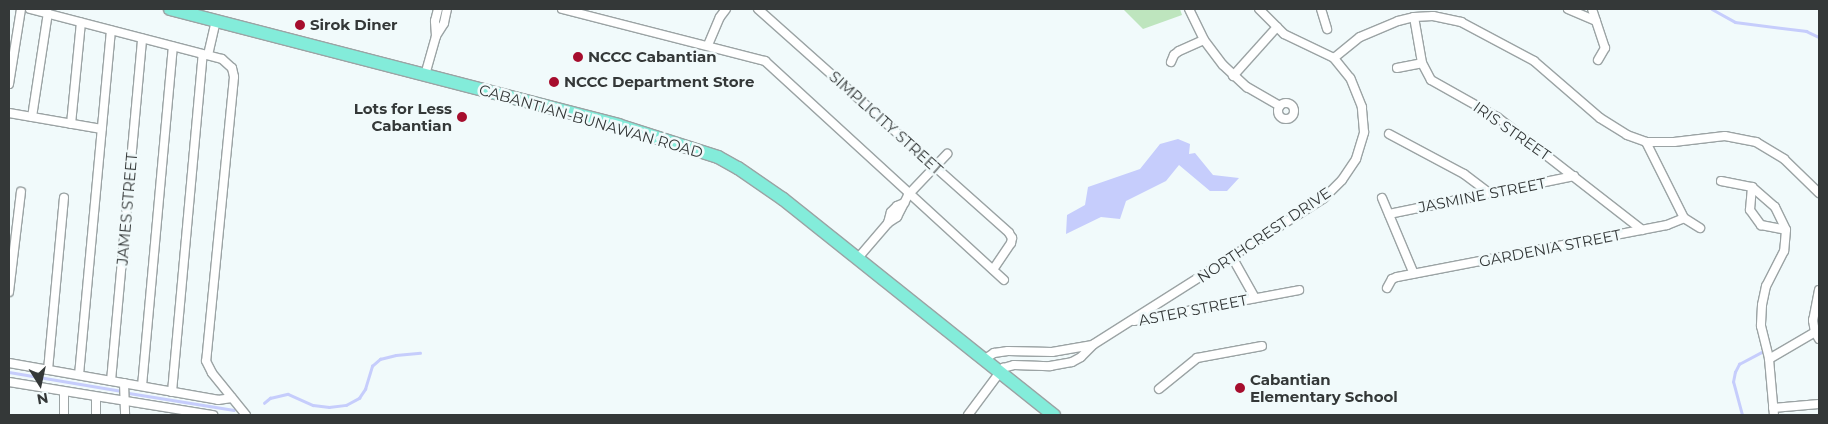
<!DOCTYPE html>
<style>
body{margin:0}
#map{position:relative;width:1828px;height:424px;overflow:hidden;background:#f1fafb;font-family:Montserrat,sans-serif}
div>[style]{position:absolute}
[style*='--x']{left:calc(var(--x)*1px);top:calc(var(--y)*1px);width:calc(var(--w)*1px);rotate:calc(var(--a)*1deg)}
.green>*{inset:0;background:#bee5be}
.water>*{inset:0;background:#c6cdfc}
.stream>*{height:2.5px;margin:-1.25px;padding:0 1.25px;transform-origin:1.25px;border-radius:1.25px;background:#c6cdfc}
.roads{filter:drop-shadow(1px 0 #9ba3a4) drop-shadow(-1px 0 #9ba3a4) drop-shadow(0 1px #9ba3a4) drop-shadow(0 -1px #9ba3a4)}
.street>*{height:8px;margin:-4px;padding:0 4px;transform-origin:4px;border-radius:4px;background:#fff}
.street>.ring{margin:-4px;padding:0;box-sizing:content-box;background:none;border:8px solid #fff;border-radius:50%}
.primary>*{height:12px;margin:-6px;padding:0 6px;transform-origin:6px;border-radius:6px;background:#83ecda}
.dots>*{width:14px;height:14px;translate:-50% -50%;box-sizing:border-box;border:2px solid #f1fafb;border-radius:50%}
span{translate:-50% -50%;white-space:nowrap;text-align:center;line-height:1.15;-webkit-text-stroke:5px #f1fafb;paint-order:stroke}
.poi-label{font-size:15px;color:#343838;font-weight:700}
.left{translate:0 -50%;text-align:left}
.right{translate:-100% -50%;text-align:right}
.street-label{font-size:15px;color:#343838}
.frame{position:absolute;inset:0;border:10px solid #343838;pointer-events:none}
.north{position:absolute;left:15px;top:359px;width:50px;height:50px;-webkit-text-stroke:4px #f1fafb;paint-order:stroke;rotate:170deg;font-size:14px;font-weight:700;line-height:20px;text-align:center;color:#343838}
.north::after{content:'';display:block;margin:auto;width:18px;height:22px;background:#343838;clip-path:polygon(50% 0,100% 100%,50% 72%,0 100%)}
</style>
<div id="map">
<div class="green">
<div style="clip-path:polygon(1123px 9px,1180px 9px,1182px 15px,1143px 29px)"></div>
</div>
<div class="water">
<div style="clip-path:polygon(1178px 139px,1190px 144px,1189px 154px,1195px 153px,1213px 175px,1239px 178px,1227px 191px,1210px 191px,1179px 165px,1166px 181px,1126px 201px,1120px 219px,1101px 217px,1066px 234px,1067px 215px,1085px 205px,1088px 187px,1140px 169px,1160px 144px)"></div>
</div>
<div class="stream">
<div style="--x:1712;--y:9;--w:26;--a:29"></div>
<div style="--x:1735;--y:22;--w:72;--a:7.2"></div>
<div style="--x:1806;--y:31;--w:14;--a:25"></div>
<div style="--x:9;--y:372;--w:114;--a:9.6"></div>
<div style="--x:129;--y:393;--w:106;--a:9.2"></div>
<div style="--x:264;--y:403;--w:8;--a:-40"></div>
<div style="--x:270;--y:398;--w:18;--a:-13"></div>
<div style="--x:288;--y:394;--w:27;--a:24"></div>
<div style="--x:313;--y:405;--w:16;--a:7"></div>
<div style="--x:329;--y:407;--w:17;--a:-7"></div>
<div style="--x:346;--y:405;--w:15;--a:-28"></div>
<div style="--x:359;--y:398;--w:11;--a:-56"></div>
<div style="--x:365;--y:389;--w:24;--a:-73"></div>
<div style="--x:372;--y:366;--w:11;--a:-41"></div>
<div style="--x:380;--y:359;--w:16;--a:-14"></div>
<div style="--x:396;--y:355;--w:24;--a:-5"></div>
<div style="--x:1742;--y:415;--w:34;--a:-105"></div>
<div style="--x:1733;--y:382;--w:10;--a:-79"></div>
<div style="--x:1735;--y:372;--w:9;--a:-63"></div>
<div style="--x:1739;--y:364;--w:27;--a:-28"></div>
</div>
<div class="roads">
<div class="street">
<div style="--x:30;--y:9;--w:198;--a:14.6"></div>
<div style="--x:222;--y:59;--w:13;--a:42"></div>
<div style="--x:232;--y:68;--w:9;--a:77"></div>
<div style="--x:234;--y:77;--w:285;--a:95.6"></div>
<div style="--x:206;--y:361;--w:13;--a:63"></div>
<div style="--x:212;--y:373;--w:54;--a:51"></div>
<div style="--x:562;--y:9;--w:210;--a:14.4"></div>
<div style="--x:765;--y:61;--w:324;--a:42.5"></div>
<div style="--x:758;--y:9;--w:336;--a:41.7"></div>
<div style="--x:1009;--y:233;--w:6;--a:59"></div>
<div style="--x:1012;--y:238;--w:5;--a:101"></div>
<div style="--x:1011;--y:243;--w:32;--a:124"></div>
<div style="--x:1189;--y:9;--w:34;--a:64"></div>
<div style="--x:1204;--y:40;--w:31;--a:53"></div>
<div style="--x:1223;--y:65;--w:33;--a:43"></div>
<div style="--x:1247;--y:87;--w:38;--a:30"></div>
<div style="--x:1321;--y:9;--w:21;--a:73"></div>
<div style="--x:1568;--y:9;--w:30;--a:23"></div>
<div style="--x:1592;--y:9;--w:41;--a:71.6"></div>
<div style="--x:1605;--y:48;--w:14;--a:120"></div>
<div style="--x:1414;--y:17;--w:47;--a:80.1"></div>
<div style="--x:1422;--y:63;--w:19;--a:62"></div>
<div style="--x:1431;--y:80;--w:76;--a:29.3"></div>
<div style="--x:1497;--y:117;--w:184;--a:37.9"></div>
<div style="--x:436;--y:36;--w:15;--a:-58"></div>
<div style="--x:444;--y:23;--w:14;--a:-78"></div>
<div style="--x:708;--y:45;--w:30;--a:-67"></div>
<div style="--x:720;--y:17;--w:10;--a:-53"></div>
<div style="--x:208;--y:55;--w:36;--a:-77"></div>
<div style="--x:1334;--y:58;--w:33;--a:-39"></div>
<div style="--x:1360;--y:37;--w:41;--a:-22.8"></div>
<div style="--x:1398;--y:21;--w:16;--a:-14"></div>
<div style="--x:1414;--y:17;--w:19;--a:-3"></div>
<div style="--x:1433;--y:16;--w:29;--a:12"></div>
<div style="--x:1461;--y:22;--w:83;--a:28.1"></div>
<div style="--x:1534;--y:61;--w:87;--a:40.8"></div>
<div style="--x:1600;--y:118;--w:32;--a:32"></div>
<div style="--x:1627;--y:135;--w:20;--a:20"></div>
<div style="--x:1646;--y:142;--w:28;--a:0"></div>
<div style="--x:1674;--y:142;--w:51;--a:-6.7"></div>
<div style="--x:1725;--y:136;--w:32;--a:11"></div>
<div style="--x:1756;--y:142;--w:33;--a:31"></div>
<div style="--x:1784;--y:159;--w:49;--a:44.2"></div>
<div style="--x:1171;--y:62;--w:8;--a:-67"></div>
<div style="--x:1174;--y:55;--w:6;--a:-39"></div>
<div style="--x:1179;--y:51;--w:27;--a:-24"></div>
<div style="--x:1397;--y:68;--w:25;--a:-11"></div>
<div style="--x:425;--y:75;--w:41;--a:-74.2"></div>
<div style="--x:436;--y:36;--w:15;--a:-94"></div>
<div style="--x:435;--y:21;--w:12;--a:-76"></div>
<div style="--x:1233;--y:76;--w:66;--a:-48.1"></div>
<div style="--x:9;--y:84;--w:76;--a:-80.9"></div>
<div class="ring" style="left:1278px;top:103px;width:8px;height:8px"></div>
<div style="--x:9;--y:113;--w:94;--a:9.8"></div>
<div style="--x:32;--y:117;--w:105;--a:-81.3"></div>
<div style="--x:71;--y:124;--w:102;--a:-84.4"></div>
<div style="--x:1389;--y:134;--w:85;--a:28.1"></div>
<div style="--x:1464;--y:174;--w:31;--a:37"></div>
<div style="--x:1646;--y:142;--w:85;--a:63.4"></div>
<div style="--x:1684;--y:218;--w:19;--a:32"></div>
<div style="--x:1721;--y:181;--w:32;--a:11"></div>
<div style="--x:1752;--y:187;--w:30;--a:41"></div>
<div style="--x:1775;--y:207;--w:25;--a:64"></div>
<div style="--x:1786;--y:230;--w:21;--a:95"></div>
<div style="--x:1784;--y:251;--w:39;--a:117"></div>
<div style="--x:1766;--y:286;--w:19;--a:102"></div>
<div style="--x:1762;--y:305;--w:21;--a:93"></div>
<div style="--x:1761;--y:326;--w:34;--a:76"></div>
<div style="--x:1769;--y:359;--w:56;--a:84.9"></div>
<div style="--x:1752;--y:187;--w:23;--a:95"></div>
<div style="--x:1750;--y:210;--w:19;--a:54"></div>
<div style="--x:1761;--y:225;--w:25;--a:11"></div>
<div style="--x:1382;--y:198;--w:82;--a:67.2"></div>
<div style="--x:1389;--y:214;--w:189;--a:-11.6"></div>
<div style="--x:888;--y:223;--w:11;--a:-75"></div>
<div style="--x:891;--y:212;--w:8;--a:-45"></div>
<div style="--x:897;--y:206;--w:8;--a:-23"></div>
<div style="--x:1232;--y:257;--w:47;--a:60.7"></div>
<div style="--x:858;--y:258;--w:46;--a:-49.4"></div>
<div style="--x:888;--y:223;--w:11;--a:-34"></div>
<div style="--x:897;--y:217;--w:25;--a:-63"></div>
<div style="--x:908;--y:195;--w:57;--a:-46.4"></div>
<div style="--x:1387;--y:288;--w:10;--a:-61"></div>
<div style="--x:1392;--y:279;--w:5;--a:-22"></div>
<div style="--x:1397;--y:277;--w:275;--a:-10.9"></div>
<div style="--x:1667;--y:225;--w:18;--a:-22"></div>
<div style="--x:1819;--y:290;--w:31;--a:101"></div>
<div style="--x:1813;--y:320;--w:12;--a:81"></div>
<div style="--x:1815;--y:332;--w:8;--a:60"></div>
<div style="--x:9;--y:292;--w:101;--a:-83.2"></div>
<div style="--x:1134;--y:321;--w:168;--a:-10.6"></div>
<div style="--x:985;--y:359;--w:11;--a:-34"></div>
<div style="--x:994;--y:353;--w:14;--a:-8"></div>
<div style="--x:1008;--y:351;--w:44;--a:1.3"></div>
<div style="--x:1052;--y:352;--w:41;--a:-9.9"></div>
<div style="--x:1769;--y:359;--w:53;--a:-30.4"></div>
<div style="--x:9;--y:363;--w:212;--a:10"></div>
<div style="--x:218;--y:400;--w:14;--a:-8"></div>
<div style="--x:48;--y:370;--w:173;--a:-84.7"></div>
<div style="--x:79;--y:375;--w:346;--a:-84.7"></div>
<div style="--x:111;--y:381;--w:344;--a:-84.8"></div>
<div style="--x:9;--y:382;--w:207;--a:9.2"></div>
<div style="--x:124;--y:383;--w:32;--a:88"></div>
<div style="--x:142;--y:386;--w:341;--a:-84.8"></div>
<div style="--x:1159;--y:389;--w:49;--a:-39.2"></div>
<div style="--x:1197;--y:358;--w:66;--a:-10.5"></div>
<div style="--x:64;--y:392;--w:23;--a:90"></div>
<div style="--x:172;--y:392;--w:339;--a:-84.8"></div>
<div style="--x:96;--y:397;--w:18;--a:90"></div>
<div style="--x:1773;--y:408;--w:46;--a:-5"></div>
<div style="--x:968;--y:415;--w:59;--a:-53.3"></div>
<div style="--x:1003;--y:368;--w:11;--a:-15"></div>
<div style="--x:1014;--y:365;--w:36;--a:2"></div>
<div style="--x:1050;--y:366;--w:22;--a:-10"></div>
<div style="--x:1072;--y:362;--w:10;--a:-29"></div>
<div style="--x:1081;--y:357;--w:18;--a:-45"></div>
<div style="--x:1094;--y:344;--w:272;--a:-32.4"></div>
<div style="--x:1324;--y:198;--w:25;--a:-45"></div>
<div style="--x:1342;--y:180;--w:25;--a:-56"></div>
<div style="--x:1356;--y:159;--w:28;--a:-73"></div>
<div style="--x:1364;--y:132;--w:25;--a:-95"></div>
<div style="--x:1362;--y:107;--w:31;--a:-112"></div>
<div style="--x:1350;--y:78;--w:26;--a:-129"></div>
<div style="--x:1334;--y:58;--w:55;--a:-154.4"></div>
<div style="--x:1284;--y:34;--w:35;--a:-135"></div>
</div>
<div class="primary">
<div style="--x:170;--y:9;--w:463;--a:14.5"></div>
<div style="--x:618;--y:125;--w:105;--a:17.7"></div>
<div style="--x:718;--y:157;--w:23;--a:29"></div>
<div style="--x:738;--y:168;--w:55;--a:34.6"></div>
<div style="--x:783;--y:199;--w:347;--a:38.6"></div>
</div>
</div>
<div class="dots">
<div style="left:300px;top:25px;background:#a60d2d"></div>
<div style="left:578px;top:57px;background:#a60d2d"></div>
<div style="left:554px;top:82px;background:#a60d2d"></div>
<div style="left:462px;top:117px;background:#a60d2d"></div>
<div style="left:1240px;top:388px;background:#a60d2d"></div>
</div>
<div class="poi-label">
<span class="left" style="left:310px;top:25px">Sirok Diner</span>
<span class="left" style="left:588px;top:57px">NCCC Cabantian</span>
<span class="left" style="left:564px;top:82px">NCCC Department Store</span>
<span class="right" style="left:452px;top:117px">Lots for Less<br>Cabantian</span>
<span class="left" style="left:1250px;top:388px">Cabantian<br>Elementary School</span>
</div>
<div class="street-label">
<span style="left:591px;top:121px;rotate:16deg">CABANTIAN-BUNAWAN ROAD</span>
<span style="left:886px;top:123px;rotate:42deg">SIMPLICITY STREET</span>
<span style="left:1512px;top:131px;rotate:35deg">IRIS STREET</span>
<span style="left:1482px;top:195px;rotate:-11deg">JASMINE STREET</span>
<span style="left:127px;top:209px;rotate:-85deg">JAMES STREET</span>
<span style="left:1264px;top:235px;rotate:-34deg">NORTHCREST DRIVE</span>
<span style="left:1550px;top:248px;rotate:-11deg">GARDENIA STREET</span>
<span style="left:1193px;top:310px;rotate:-11deg">ASTER STREET</span>
</div>
<div class="frame"></div>
<div class="north">N</div>
</div>
